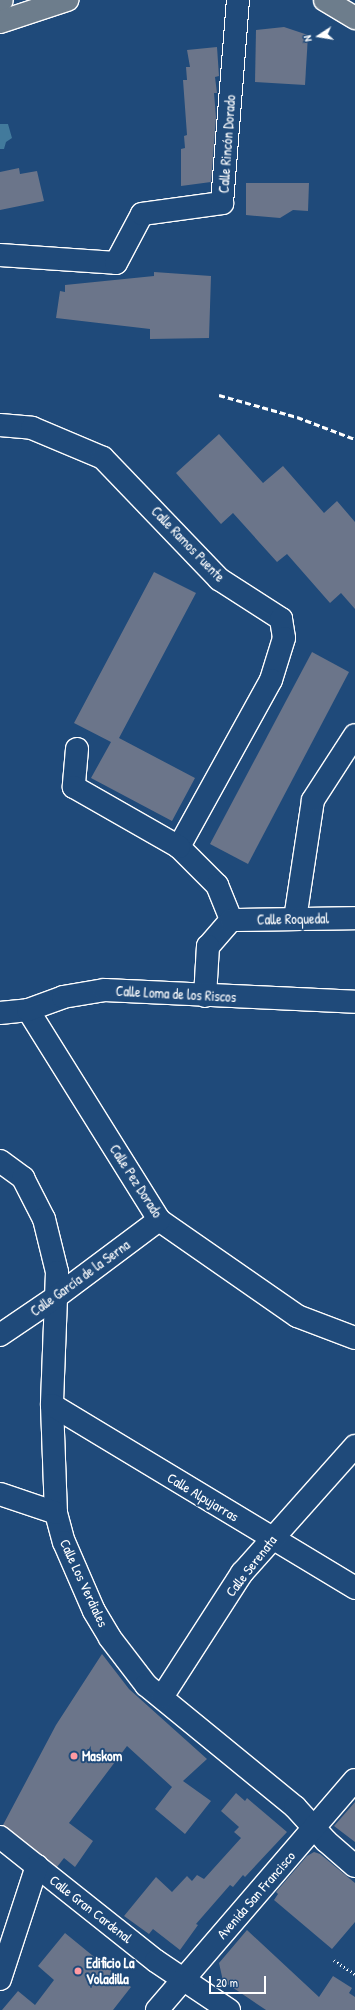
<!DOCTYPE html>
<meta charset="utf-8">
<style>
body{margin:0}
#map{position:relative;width:355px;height:2010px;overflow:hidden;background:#1f4a7a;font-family:"Patrick Hand",sans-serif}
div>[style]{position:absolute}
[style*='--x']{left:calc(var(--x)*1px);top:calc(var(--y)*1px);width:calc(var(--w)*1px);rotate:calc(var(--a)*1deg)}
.water>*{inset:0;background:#427a9c}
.building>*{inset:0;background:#6b758a}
.path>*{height:2.5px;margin-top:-1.25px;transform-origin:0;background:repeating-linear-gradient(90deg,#fff 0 1px,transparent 0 4px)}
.roads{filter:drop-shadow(1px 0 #fff) drop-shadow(-1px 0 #fff) drop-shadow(0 1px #fff) drop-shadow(0 -1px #fff)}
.minor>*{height:22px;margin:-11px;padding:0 11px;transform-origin:11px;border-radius:11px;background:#1f4a7a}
.major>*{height:22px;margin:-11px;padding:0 11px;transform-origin:11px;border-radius:11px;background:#6d7d8c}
.rail>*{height:3px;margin-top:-1.5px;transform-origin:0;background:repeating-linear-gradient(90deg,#fff 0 6px,transparent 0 9px)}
.dots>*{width:11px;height:11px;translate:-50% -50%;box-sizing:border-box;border:2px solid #1f4a7a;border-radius:50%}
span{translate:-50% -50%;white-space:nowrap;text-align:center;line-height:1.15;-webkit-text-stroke:4px #1f4a7a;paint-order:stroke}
.street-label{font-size:14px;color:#fff}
.poi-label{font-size:14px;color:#fff;font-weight:700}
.left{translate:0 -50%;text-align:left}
.north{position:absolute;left:299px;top:16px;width:40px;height:40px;-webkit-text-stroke:3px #1f4a7a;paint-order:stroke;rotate:258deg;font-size:11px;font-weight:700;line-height:16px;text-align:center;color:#fff}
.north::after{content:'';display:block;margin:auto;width:14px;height:18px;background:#fff;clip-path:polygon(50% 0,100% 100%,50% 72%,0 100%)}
.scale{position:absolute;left:209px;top:1976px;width:57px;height:18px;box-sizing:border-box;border:2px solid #fff;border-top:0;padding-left:5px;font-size:12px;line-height:14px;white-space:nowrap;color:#fff;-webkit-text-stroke:3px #1f4a7a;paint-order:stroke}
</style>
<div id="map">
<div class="water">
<div style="clip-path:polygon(0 124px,8px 124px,12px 138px,6px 142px,4px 149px,0 149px)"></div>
</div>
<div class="building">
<div style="clip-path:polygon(284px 27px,308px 35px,305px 85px,255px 82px,256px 30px)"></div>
<div style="clip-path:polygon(217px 47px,219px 76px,215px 77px,217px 93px,214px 93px,216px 117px,211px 182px,181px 186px,181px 149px,185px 148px,184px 136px,187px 135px,183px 80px,187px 80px,186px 67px,190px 67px,187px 50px)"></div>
<div style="clip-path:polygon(19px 168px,20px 174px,37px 171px,44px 201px,0 210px,0 172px)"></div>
<div style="clip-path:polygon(246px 183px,309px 183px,308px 211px,293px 210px,280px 218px,246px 215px)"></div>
<div style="clip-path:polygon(154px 272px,211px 276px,209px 338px,150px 339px,150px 329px,56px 318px,60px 291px,65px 292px,65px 285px,154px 276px)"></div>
<div style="clip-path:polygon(219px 434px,263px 483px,283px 466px,324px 513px,337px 501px,355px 522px,355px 609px,341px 593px,330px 603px,287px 554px,277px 562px,233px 513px,221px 524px,176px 473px)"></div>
<div style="clip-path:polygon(154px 572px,196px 593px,119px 738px,195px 778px,172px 821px,91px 778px,111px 742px,74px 723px)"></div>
<div style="clip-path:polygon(312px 652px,349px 672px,248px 864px,210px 844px)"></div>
<div style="clip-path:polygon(102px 1654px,129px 1689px,207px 1759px,183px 1781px,211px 1801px,185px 1834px,155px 1809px,172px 1787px,127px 1746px,69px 1823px,93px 1841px,75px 1867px,64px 1858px,57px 1867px,3px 1825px,56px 1725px)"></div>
<div style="clip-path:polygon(236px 1793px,245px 1801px,247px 1798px,287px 1832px,245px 1877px,243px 1875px,233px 1887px,230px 1885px,196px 1924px,198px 1925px,180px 1950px,153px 1929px,149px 1934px,124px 1916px,156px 1877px,172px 1892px,187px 1876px,192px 1881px,197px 1875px,204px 1879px,241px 1838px,234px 1832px,239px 1827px,221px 1811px)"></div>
<div style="clip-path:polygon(355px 1802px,355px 1842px,334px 1826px)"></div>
<div style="clip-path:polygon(314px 1852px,320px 1854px,355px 1883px,355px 1922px,332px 1949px,274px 1900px,278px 1894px,276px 1892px,307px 1856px)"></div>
<div style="clip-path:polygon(247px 1930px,319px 1997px,333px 1976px,352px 1988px,349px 1993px,355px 1997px,355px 2010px,266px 2010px,223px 1981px,219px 1963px)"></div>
<div style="clip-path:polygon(65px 1933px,131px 1987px,113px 2010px,2px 2010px,18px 1991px,35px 2005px,54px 1980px,38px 1966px)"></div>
</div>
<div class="path">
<div style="--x:334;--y:1960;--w:25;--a:34"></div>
</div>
<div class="roads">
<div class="minor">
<div style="--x:0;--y:255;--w:116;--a:3.9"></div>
<div style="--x:116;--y:263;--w:55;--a:-62"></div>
<div style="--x:142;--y:214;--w:81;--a:-7.8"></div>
<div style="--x:222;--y:203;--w:204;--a:-85.5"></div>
<div style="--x:0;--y:425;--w:32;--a:5"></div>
<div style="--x:32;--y:428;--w:77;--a:22.9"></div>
<div style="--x:103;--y:458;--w:168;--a:46.2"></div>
<div style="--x:219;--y:579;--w:74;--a:32.8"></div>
<div style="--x:281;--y:619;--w:19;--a:81"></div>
<div style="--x:284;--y:638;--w:44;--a:107.2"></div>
<div style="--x:271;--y:680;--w:191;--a:118.9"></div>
<div style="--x:179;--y:847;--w:54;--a:45"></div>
<div style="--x:217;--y:885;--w:38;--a:68"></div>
<div style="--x:231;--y:920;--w:35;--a:131"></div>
<div style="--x:208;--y:946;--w:50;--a:93.4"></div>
<div style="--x:77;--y:749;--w:38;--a:95"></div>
<div style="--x:74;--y:787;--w:121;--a:29.7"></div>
<div style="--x:295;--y:919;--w:120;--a:-81.4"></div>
<div style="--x:313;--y:800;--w:77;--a:-57.1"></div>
<div style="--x:231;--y:920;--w:124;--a:-0.9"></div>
<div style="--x:28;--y:1010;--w:248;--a:58"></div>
<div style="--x:159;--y:1220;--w:168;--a:34.8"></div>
<div style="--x:297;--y:1316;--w:62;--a:20.8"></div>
<div style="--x:0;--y:1013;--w:28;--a:-6"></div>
<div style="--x:28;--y:1010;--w:37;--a:-20"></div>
<div style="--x:63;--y:997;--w:43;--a:-9.5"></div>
<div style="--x:105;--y:990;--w:250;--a:2.7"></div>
<div style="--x:0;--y:1161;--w:29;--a:36"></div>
<div style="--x:23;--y:1178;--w:46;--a:62.9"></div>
<div style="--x:44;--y:1219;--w:55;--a:76.2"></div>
<div style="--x:57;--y:1272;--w:133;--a:92.2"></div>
<div style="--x:52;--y:1405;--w:108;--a:87.9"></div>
<div style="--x:56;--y:1513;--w:30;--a:75"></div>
<div style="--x:64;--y:1542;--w:75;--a:66.5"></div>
<div style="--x:94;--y:1611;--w:31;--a:59"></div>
<div style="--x:110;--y:1638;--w:59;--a:52.5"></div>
<div style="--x:146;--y:1685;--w:193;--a:39.3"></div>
<div style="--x:295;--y:1807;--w:46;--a:47.6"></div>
<div style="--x:326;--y:1841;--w:38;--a:41"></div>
<div style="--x:0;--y:1335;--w:68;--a:-34.2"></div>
<div style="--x:56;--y:1297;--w:129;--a:-36.8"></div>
<div style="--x:52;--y:1405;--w:354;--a:31.1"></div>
<div style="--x:0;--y:1494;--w:59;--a:18.7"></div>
<div style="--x:162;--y:1697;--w:148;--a:-57.2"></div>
<div style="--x:242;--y:1573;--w:170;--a:-48.3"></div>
<div style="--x:0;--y:1837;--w:199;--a:38.5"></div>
<div style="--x:156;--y:1961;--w:88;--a:33.9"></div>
<div style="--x:0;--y:1979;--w:119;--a:-71.9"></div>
<div style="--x:157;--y:2010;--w:303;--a:-49.3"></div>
</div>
<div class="major">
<div style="--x:325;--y:0;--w:35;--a:31"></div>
<div style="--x:0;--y:1;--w:2;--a:-27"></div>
<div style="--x:0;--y:22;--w:71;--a:-18.2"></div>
</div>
</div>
<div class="rail">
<div style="--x:219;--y:395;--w:81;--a:15.8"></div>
<div style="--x:297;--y:417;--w:62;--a:20.8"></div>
</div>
<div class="dots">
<div style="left:74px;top:1756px;background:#ff9aa2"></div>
<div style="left:78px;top:1971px;background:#ff9aa2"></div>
</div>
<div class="street-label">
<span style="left:227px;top:144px;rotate:-86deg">Calle Rincón Dorado</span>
<span style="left:188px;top:544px;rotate:46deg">Calle Ramos Puente</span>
<span style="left:293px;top:919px;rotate:-1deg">Calle Roquedal</span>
<span style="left:176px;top:994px;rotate:3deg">Calle Loma de los Riscos</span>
<span style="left:136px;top:1181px;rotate:57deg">Calle Pez Dorado</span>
<span style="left:80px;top:1278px;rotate:-36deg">Calle García de la Serna</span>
<span style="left:203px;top:1497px;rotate:31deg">Calle Alpujarras</span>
<span style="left:251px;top:1566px;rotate:-52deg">Calle Serenata</span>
<span style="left:84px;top:1583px;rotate:65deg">Calle Los Verdiales</span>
<span style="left:256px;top:1895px;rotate:-49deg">Avenida San Francisco</span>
<span style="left:91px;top:1909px;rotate:38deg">Calle Gran Cardenal</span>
</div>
<div class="poi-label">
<span class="left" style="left:82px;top:1756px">Maskom</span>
<span class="left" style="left:86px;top:1971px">Edificio La<br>Voladilla</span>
</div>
<div class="north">N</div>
<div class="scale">20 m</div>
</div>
